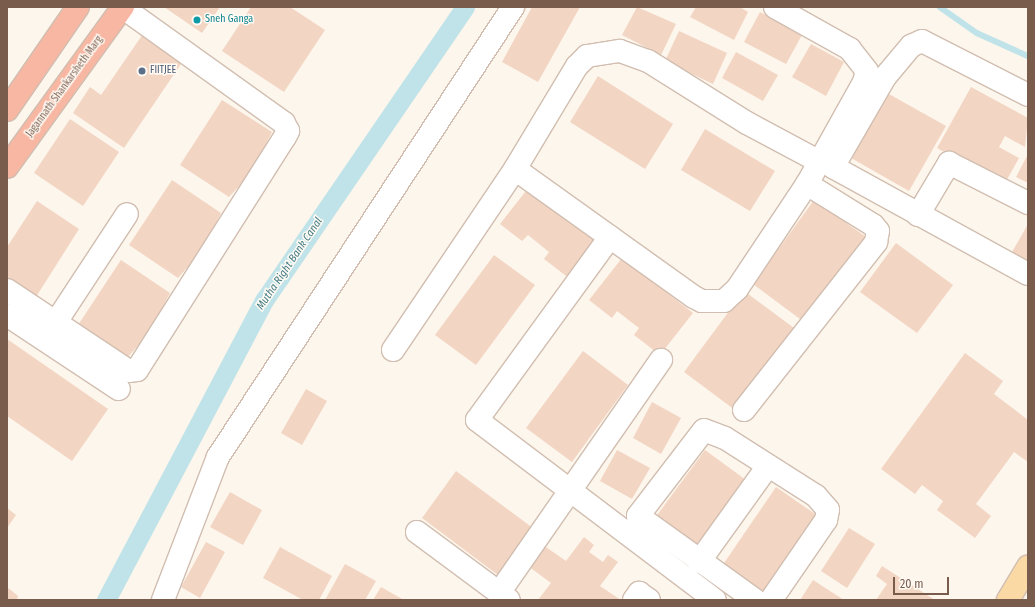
<!DOCTYPE html>
<style>
body{margin:0}
#map{position:relative;width:1035px;height:607px;overflow:hidden;background:#fdf6ec;font-family:"Fira Sans Condensed",sans-serif}
div>[style]{position:absolute}
[style*='--x']{left:calc(var(--x)*1px);top:calc(var(--y)*1px);width:calc(var(--w)*1px);rotate:calc(var(--a)*1deg)}
.stream>*{height:5.5px;margin:-2.75px;padding:0 2.75px;transform-origin:2.75px;border-radius:2.75px;background:#bfe3e8}
.canal>*{height:19px;margin:-9.5px;padding:0 9.5px;transform-origin:9.5px;border-radius:9.5px;background:#bfe3e8}
.building>*{inset:0;background:#f3d5c3}
.roads{filter:drop-shadow(1px 0 #d1beb0) drop-shadow(-1px 0 #d1beb0) drop-shadow(0 1px #d1beb0) drop-shadow(0 -1px #d1beb0)}
.minor>*{height:22px;margin:-11px;padding:0 11px;transform-origin:11px;border-radius:11px;background:#fff}
.major>*{height:22px;margin:-11px;padding:0 11px;transform-origin:11px;border-radius:11px;background:#fbd9a5}
.highway>*{height:22px;margin:-11px;padding:0 11px;transform-origin:11px;border-radius:11px;background:#f7b7a3}
.dots>*{width:11px;height:11px;translate:-50% -50%;box-sizing:border-box;border:2px solid #fffaf3;border-radius:50%}
span{translate:-50% -50%;white-space:nowrap;text-align:center;line-height:1.15;-webkit-text-stroke:3px #fffaf3;paint-order:stroke}
.culture-label{font-size:10px;color:#0d838f}
.left{translate:0 -50%;text-align:left}
.service-label{font-size:10px;color:#4e5e75}
.street-label{font-size:10px;color:#7a5c4d}
.water-label{font-size:11px;color:#437c86;font-style:italic}
.frame{position:absolute;inset:0;border:8px solid #7a5c4d;pointer-events:none}
.scale{position:absolute;left:893px;top:577px;width:56px;height:18px;box-sizing:border-box;border:2px solid #7a5c4d;border-top:0;padding-left:5px;font-size:12px;line-height:14px;white-space:nowrap;color:#7a5c4d;-webkit-text-stroke:3px #fffaf3;paint-order:stroke}
</style>
<div id="map">
<div class="stream">
<div style="--x:940;--y:7;--w:45;--a:35.1"></div>
<div style="--x:977;--y:33;--w:56;--a:24.3"></div>
</div>
<div class="canal">
<div style="--x:106;--y:600;--w:340;--a:-62.2"></div>
<div style="--x:265;--y:299;--w:354;--a:-55.6"></div>
</div>
<div class="building">
<div style="clip-path:polygon(164px 7px,220px 7px,202px 33px)"></div>
<div style="clip-path:polygon(251px 7px,290px 7px,325px 30px,284px 92px,222px 51px)"></div>
<div style="clip-path:polygon(532px 7px,580px 7px,538px 82px,502px 62px)"></div>
<div style="clip-path:polygon(637px 7px,676px 24px,661px 55px,622px 35px)"></div>
<div style="clip-path:polygon(696px 7px,740px 7px,748px 12px,734px 40px,690px 17px)"></div>
<div style="clip-path:polygon(760px 12px,802px 35px,786px 64px,744px 42px)"></div>
<div style="clip-path:polygon(145px 31px,185px 58px,124px 148px,73px 113px,90px 87px,101px 95px)"></div>
<div style="clip-path:polygon(679px 31px,727px 53px,713px 84px,665px 61px)"></div>
<div style="clip-path:polygon(811px 44px,844px 62px,826px 96px,792px 77px)"></div>
<div style="clip-path:polygon(736px 52px,778px 75px,763px 101px,722px 78px)"></div>
<div style="clip-path:polygon(598px 76px,673px 124px,645px 169px,570px 122px)"></div>
<div style="clip-path:polygon(971px 87px,1028px 118px,1025px 147px,1005px 136px,999px 147px,1019px 158px,1004px 185px,937px 148px)"></div>
<div style="clip-path:polygon(880px 89px,946px 126px,909px 191px,844px 154px)"></div>
<div style="clip-path:polygon(222px 100px,272px 132px,251px 173px,229px 197px,180px 165px)"></div>
<div style="clip-path:polygon(70px 119px,119px 152px,83px 206px,34px 173px)"></div>
<div style="clip-path:polygon(705px 129px,775px 171px,750px 211px,681px 170px)"></div>
<div style="clip-path:polygon(1028px 154px,1028px 183px,1016px 177px)"></div>
<div style="clip-path:polygon(172px 180px,221px 213px,200px 253px,178px 278px,129px 245px)"></div>
<div style="clip-path:polygon(533px 182px,603px 237px,570px 279px,544px 259px,549px 252px,528px 235px,522px 241px,500px 224px)"></div>
<div style="clip-path:polygon(814px 200px,866px 237px,804px 322px,753px 284px)"></div>
<div style="clip-path:polygon(37px 201px,79px 229px,36px 297px,7px 278px,7px 247px)"></div>
<div style="clip-path:polygon(1028px 224px,1028px 273px,1007px 261px)"></div>
<div style="clip-path:polygon(896px 243px,953px 285px,917px 333px,860px 292px)"></div>
<div style="clip-path:polygon(494px 255px,535px 285px,476px 365px,435px 335px)"></div>
<div style="clip-path:polygon(622px 258px,693px 313px,660px 355px,634px 335px,639px 328px,617px 311px,612px 318px,589px 300px)"></div>
<div style="clip-path:polygon(121px 260px,170px 293px,149px 333px,127px 358px,78px 325px)"></div>
<div style="clip-path:polygon(744px 291px,798px 331px,739px 413px,684px 372px)"></div>
<div style="clip-path:polygon(7px 339px,108px 409px,72px 461px,7px 416px)"></div>
<div style="clip-path:polygon(583px 351px,628px 385px,572px 462px,526px 428px)"></div>
<div style="clip-path:polygon(965px 353px,1003px 381px,994px 394px,1028px 420px,1028px 462px,1014px 452px,976px 504px,991px 516px,975px 538px,937px 510px,943px 501px,922px 485px,915px 494px,881px 469px)"></div>
<div style="clip-path:polygon(306px 389px,327px 401px,302px 445px,281px 433px)"></div>
<div style="clip-path:polygon(652px 402px,681px 418px,661px 454px,633px 438px)"></div>
<div style="clip-path:polygon(617px 450px,650px 468px,632px 499px,600px 481px)"></div>
<div style="clip-path:polygon(705px 450px,746px 480px,693px 553px,652px 522px)"></div>
<div style="clip-path:polygon(456px 471px,537px 531px,502px 578px,422px 518px)"></div>
<div style="clip-path:polygon(776px 487px,818px 516px,762px 598px,720px 569px)"></div>
<div style="clip-path:polygon(230px 492px,262px 510px,243px 545px,210px 527px)"></div>
<div style="clip-path:polygon(7px 508px,16px 515px,7px 528px)"></div>
<div style="clip-path:polygon(849px 528px,875px 544px,847px 588px,821px 571px)"></div>
<div style="clip-path:polygon(584px 537px,594px 545px,589px 552px,603px 562px,608px 555px,618px 562px,600px 586px,621px 600px,538px 600px,551px 583px,528px 566px,543px 545px,566px 561px)"></div>
<div style="clip-path:polygon(206px 542px,225px 552px,200px 598px,181px 587px)"></div>
<div style="clip-path:polygon(280px 547px,332px 576px,319px 600px,303px 600px,263px 578px)"></div>
<div style="clip-path:polygon(345px 564px,376px 581px,365px 600px,325px 600px)"></div>
<div style="clip-path:polygon(882px 566px,935px 600px,876px 600px,887px 584px,876px 576px)"></div>
<div style="clip-path:polygon(813px 580px,844px 600px,800px 600px)"></div>
<div style="clip-path:polygon(7px 587px,18px 596px,17px 600px,7px 600px)"></div>
<div style="clip-path:polygon(381px 587px,404px 600px,373px 600px)"></div>
</div>
<div class="roads">
<div class="minor">
<div style="--x:1028;--y:95;--w:119;--a:-153"></div>
<div style="--x:922;--y:41;--w:12;--a:156"></div>
<div style="--x:911;--y:46;--w:40;--a:130"></div>
<div style="--x:885;--y:77;--w:104;--a:120"></div>
<div style="--x:833;--y:167;--w:222;--a:28.8"></div>
<div style="--x:515;--y:169;--w:220;--a:35.6"></div>
<div style="--x:694;--y:297;--w:9;--a:27"></div>
<div style="--x:702;--y:301;--w:22;--a:0"></div>
<div style="--x:724;--y:301;--w:18;--a:-43"></div>
<div style="--x:737;--y:289;--w:126;--a:-56.3"></div>
<div style="--x:807;--y:184;--w:117;--a:-60.8"></div>
<div style="--x:864;--y:82;--w:11;--a:-75"></div>
<div style="--x:867;--y:71;--w:28;--a:-128"></div>
<div style="--x:850;--y:49;--w:86;--a:-150.8"></div>
<div style="--x:918;--y:215;--w:61;--a:-59.2"></div>
<div style="--x:949;--y:163;--w:89;--a:26.9"></div>
<div style="--x:610;--y:237;--w:226;--a:126"></div>
<div style="--x:477;--y:420;--w:298;--a:37.1"></div>
<div style="--x:7;--y:290;--w:146;--a:33.6"></div>
<div style="--x:129;--y:371;--w:8;--a:-7"></div>
<div style="--x:137;--y:370;--w:276;--a:-57.6"></div>
<div style="--x:285;--y:137;--w:7;--a:-63"></div>
<div style="--x:288;--y:131;--w:9;--a:-117"></div>
<div style="--x:284;--y:123;--w:199;--a:-144.4"></div>
<div style="--x:7;--y:315;--w:134;--a:33.5"></div>
<div style="--x:56;--y:322;--w:129;--a:-56.7"></div>
<div style="--x:393;--y:350;--w:218;--a:-56"></div>
<div style="--x:515;--y:169;--w:120;--a:-59"></div>
<div style="--x:577;--y:66;--w:14;--a:-45"></div>
<div style="--x:587;--y:56;--w:33;--a:-9"></div>
<div style="--x:620;--y:51;--w:30;--a:20"></div>
<div style="--x:648;--y:61;--w:117;--a:32.1"></div>
<div style="--x:747;--y:123;--w:83;--a:28.1"></div>
<div style="--x:744;--y:410;--w:214;--a:-51.8"></div>
<div style="--x:876;--y:242;--w:11;--a:-80"></div>
<div style="--x:878;--y:231;--w:8;--a:-130"></div>
<div style="--x:873;--y:225;--w:78;--a:-148.2"></div>
<div style="--x:417;--y:532;--w:114;--a:36.5"></div>
<div style="--x:699;--y:562;--w:118;--a:-54.3"></div>
<div style="--x:499;--y:593;--w:284;--a:-55.2"></div>
<div style="--x:163;--y:600;--w:153;--a:-69"></div>
<div style="--x:218;--y:457;--w:538;--a:-56.75"></div>
<div style="--x:634;--y:600;--w:9;--a:-54"></div>
<div style="--x:639;--y:593;--w:12;--a:35"></div>
<div style="--x:755;--y:600;--w:144;--a:-144.3"></div>
<div style="--x:638;--y:516;--w:108;--a:-52.5"></div>
<div style="--x:704;--y:430;--w:22;--a:21"></div>
<div style="--x:725;--y:438;--w:108;--a:32.5"></div>
<div style="--x:816;--y:496;--w:18;--a:49"></div>
<div style="--x:828;--y:510;--w:10;--a:101"></div>
<div style="--x:826;--y:520;--w:97;--a:124.5"></div>
</div>
<div class="major">
<div style="--x:1008;--y:600;--w:39;--a:-59"></div>
</div>
<div class="highway">
<div style="--x:7;--y:110;--w:125;--a:-55.4"></div>
<div style="--x:7;--y:167;--w:198;--a:-54.1"></div>
</div>
</div>
<div class="dots">
<div style="left:197px;top:20px;background:#0f9aa8"></div>
<div style="left:142px;top:71px;background:#5c6f8a"></div>
</div>
<div class="culture-label">
<span class="left" style="left:205px;top:20px">Sneh Ganga</span>
</div>
<div class="service-label">
<span class="left" style="left:150px;top:71px">FIITJEE</span>
</div>
<div class="street-label">
<span style="left:65px;top:87px;rotate:-54deg">Jagannath Shankarsheth Marg</span>
</div>
<div class="water-label">
<span style="left:290px;top:264px;rotate:-56deg">Mutha Right Bank Canal</span>
</div>
<div class="frame"></div>
<div class="scale">20 m</div>
</div>
